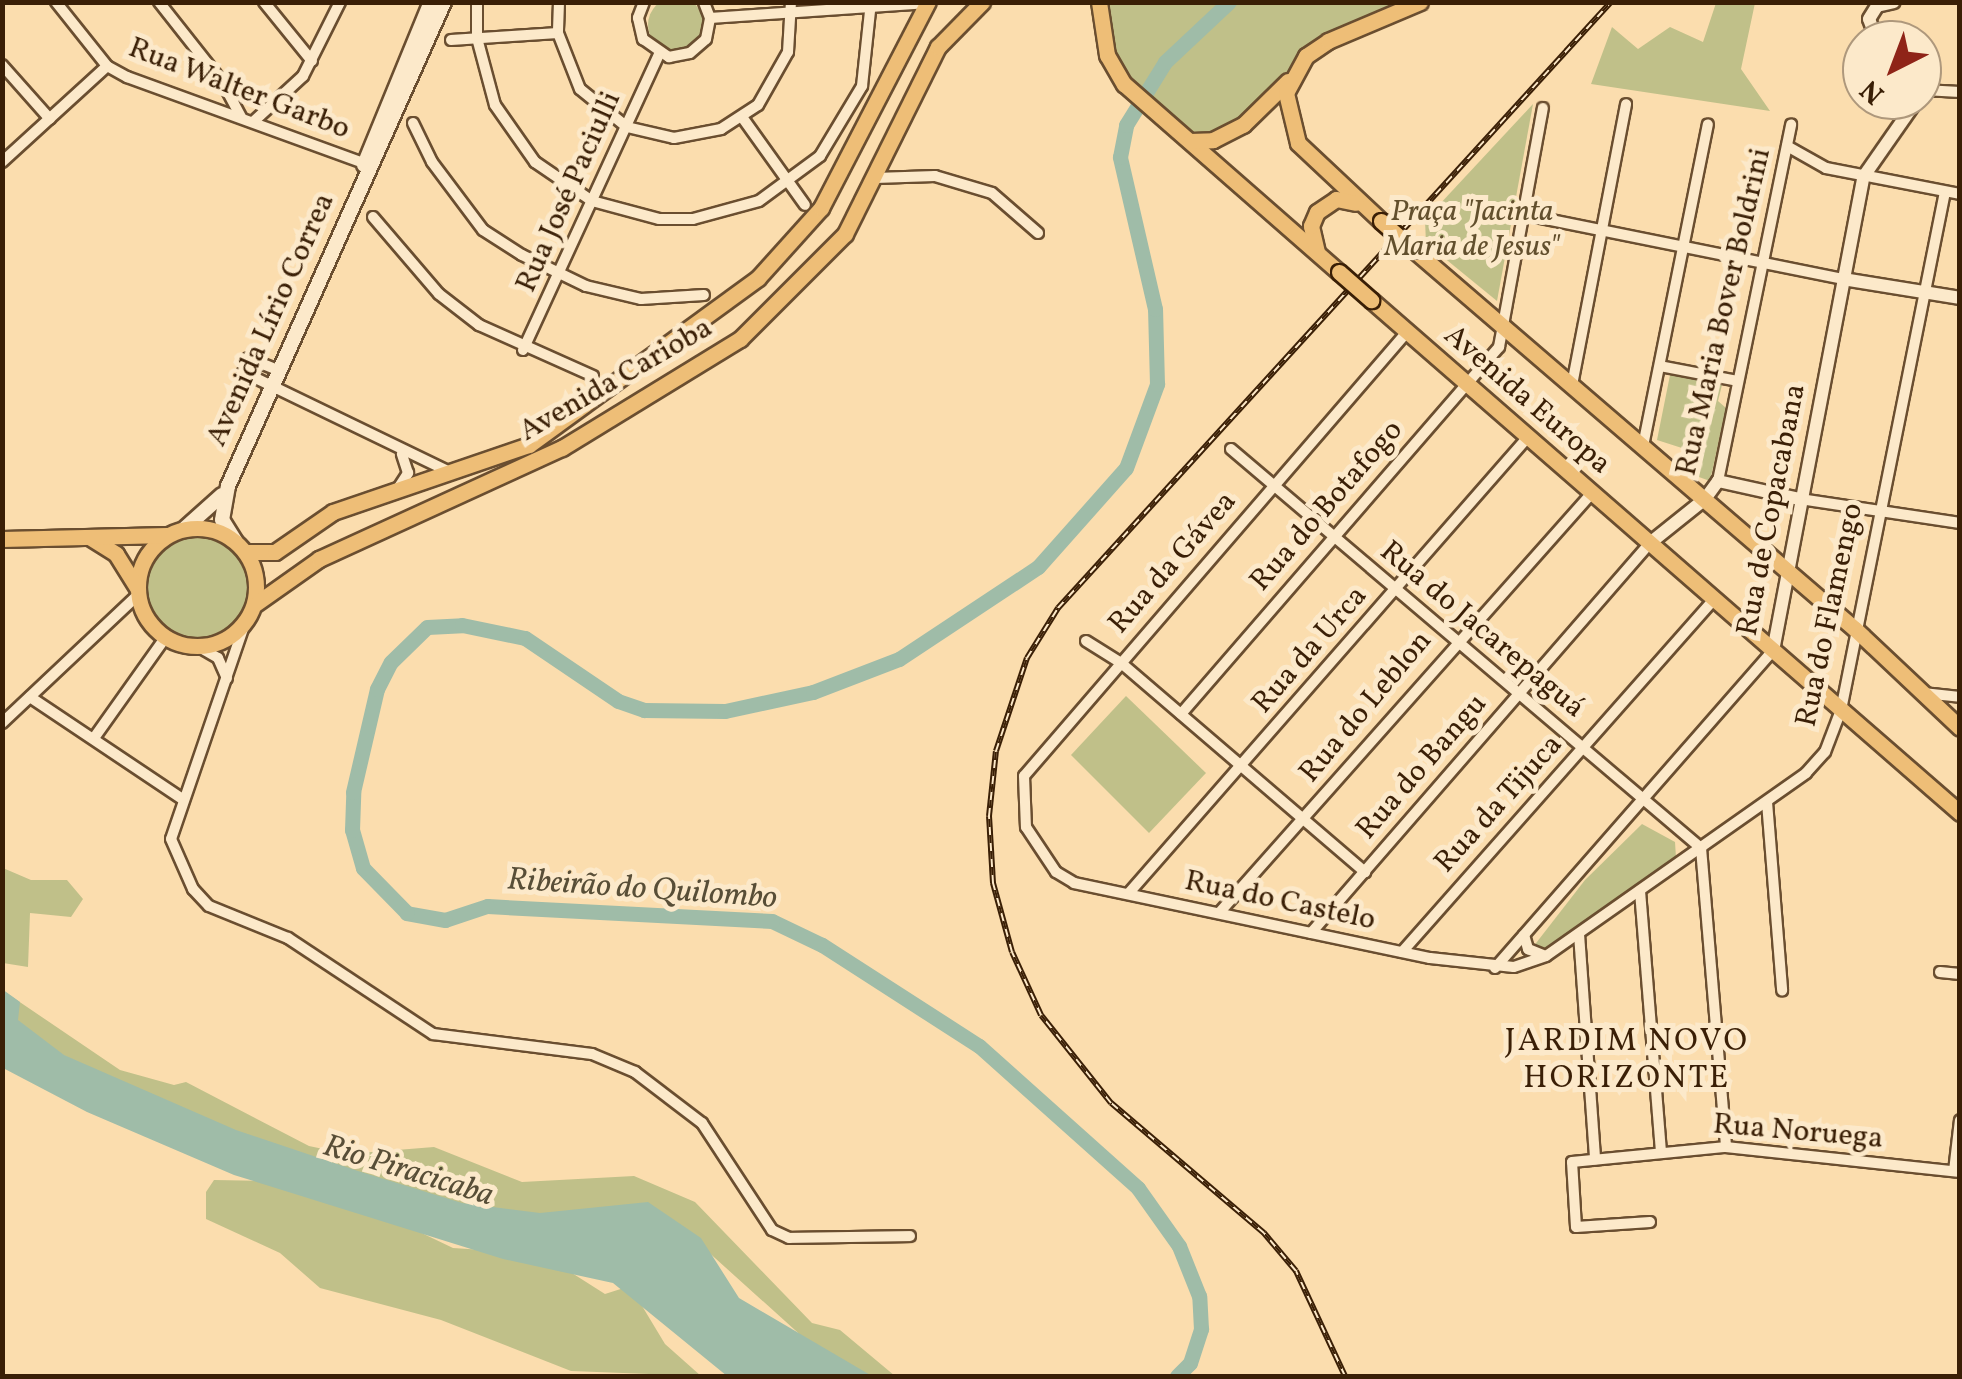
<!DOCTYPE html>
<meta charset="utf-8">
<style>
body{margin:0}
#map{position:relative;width:1962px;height:1379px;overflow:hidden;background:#fbddae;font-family:Vollkorn,serif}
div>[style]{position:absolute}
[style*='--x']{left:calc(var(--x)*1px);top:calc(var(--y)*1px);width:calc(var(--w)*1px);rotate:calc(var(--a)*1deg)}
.green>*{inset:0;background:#c0c089}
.round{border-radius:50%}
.water>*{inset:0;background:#9fbca8}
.river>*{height:15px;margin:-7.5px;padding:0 7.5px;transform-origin:7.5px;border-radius:7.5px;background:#9fbca8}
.roads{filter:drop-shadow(2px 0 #6a4e30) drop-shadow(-2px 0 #6a4e30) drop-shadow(0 2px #6a4e30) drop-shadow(0 -2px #6a4e30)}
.minor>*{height:10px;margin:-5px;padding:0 5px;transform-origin:5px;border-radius:5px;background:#fce9ca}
.tertiary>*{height:12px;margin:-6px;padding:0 6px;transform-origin:6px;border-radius:6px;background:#fce9ca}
.secondary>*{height:14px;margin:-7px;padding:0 7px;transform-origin:7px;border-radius:7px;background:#fce9ca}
.primary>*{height:15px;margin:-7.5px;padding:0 7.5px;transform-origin:7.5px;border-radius:7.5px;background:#eebe77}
.primary>.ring{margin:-7.5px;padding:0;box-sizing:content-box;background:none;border:15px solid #eebe77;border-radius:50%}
.rail>*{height:6px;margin-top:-3px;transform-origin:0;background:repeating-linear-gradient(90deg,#fce9ca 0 8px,#3a1f06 0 16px);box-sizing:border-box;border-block:2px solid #3a1f06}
.bridges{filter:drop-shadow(2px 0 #3a1f06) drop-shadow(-2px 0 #3a1f06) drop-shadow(0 2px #3a1f06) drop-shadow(0 -2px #3a1f06)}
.primary-bridge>*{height:15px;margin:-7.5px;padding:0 7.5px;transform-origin:7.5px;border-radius:7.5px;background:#eebe77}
span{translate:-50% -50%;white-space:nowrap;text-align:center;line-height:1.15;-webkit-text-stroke:10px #fce9ca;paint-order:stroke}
.street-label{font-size:30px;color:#3a1f06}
.park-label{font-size:30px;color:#624f2d;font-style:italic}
.water-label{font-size:32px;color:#584e37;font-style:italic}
.neighbourhood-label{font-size:32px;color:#3a1f06;letter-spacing:2.5px}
.frame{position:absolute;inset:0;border:5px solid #3a1f06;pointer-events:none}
.north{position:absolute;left:1842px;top:20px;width:100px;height:100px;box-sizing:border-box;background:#fce9ca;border:2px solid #ae987c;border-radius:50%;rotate:222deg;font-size:28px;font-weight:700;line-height:40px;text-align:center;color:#3a1f06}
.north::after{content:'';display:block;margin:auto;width:35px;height:45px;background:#8f2418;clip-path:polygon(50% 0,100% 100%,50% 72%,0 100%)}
</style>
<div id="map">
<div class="green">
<div class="round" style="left:648px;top:-3px;width:56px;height:56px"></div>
<div style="clip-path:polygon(1107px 3px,1407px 3px,1303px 52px,1272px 95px,1221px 132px,1194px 135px,1122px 73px,1114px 59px)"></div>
<div style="clip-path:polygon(1716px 3px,1755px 3px,1741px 69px,1770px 111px,1591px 84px,1612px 27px,1638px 49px,1670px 27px,1703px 42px)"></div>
<div style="clip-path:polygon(1533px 104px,1497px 301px,1426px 243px,1425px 220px)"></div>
<div style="clip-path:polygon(1670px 375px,1722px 385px,1718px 401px,1726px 408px,1710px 481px,1685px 472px,1685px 449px,1657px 440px)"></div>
<div class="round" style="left:145px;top:535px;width:104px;height:104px"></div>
<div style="clip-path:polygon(1126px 696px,1206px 773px,1149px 833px,1071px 755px)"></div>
<div style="clip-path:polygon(1642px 824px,1675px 842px,1676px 858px,1539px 953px,1533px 947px,1585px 880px)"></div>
<div style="clip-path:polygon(3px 868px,31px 880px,67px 880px,83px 899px,71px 917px,30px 913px,28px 967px,3px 963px)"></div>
<div style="clip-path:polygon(2px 990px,120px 1070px,174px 1085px,186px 1082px,309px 1146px,347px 1154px,434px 1147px,522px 1182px,634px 1176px,695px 1202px,812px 1323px,840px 1330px,895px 1376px,856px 1376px,816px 1349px,685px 1231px,528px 1224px,159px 1111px,3px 1020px)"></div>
<div style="clip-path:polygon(214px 1180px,278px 1181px,361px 1204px,453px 1248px,542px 1254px,605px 1294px,630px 1286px,665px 1344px,701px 1376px,571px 1371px,441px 1320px,320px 1288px,280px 1253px,206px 1219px,206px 1192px)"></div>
</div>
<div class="water">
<div style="clip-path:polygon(2px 989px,20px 1002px,18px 1020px,64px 1055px,236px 1130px,358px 1171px,462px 1203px,540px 1213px,648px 1202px,701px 1238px,739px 1298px,872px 1376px,727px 1376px,613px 1283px,503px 1259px,234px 1175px,87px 1112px,3px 1068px)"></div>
</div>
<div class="river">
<div style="--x:1177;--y:1376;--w:18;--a:-45"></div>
<div style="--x:1190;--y:1363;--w:36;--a:-72"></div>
<div style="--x:1201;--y:1329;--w:33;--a:-93"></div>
<div style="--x:1199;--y:1296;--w:54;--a:-111.8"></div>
<div style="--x:1179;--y:1246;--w:71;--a:-125.3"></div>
<div style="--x:1138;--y:1188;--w:213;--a:-138.2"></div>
<div style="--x:979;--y:1046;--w:187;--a:-147.2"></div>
<div style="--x:822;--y:945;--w:55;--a:-154.4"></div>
<div style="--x:772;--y:921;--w:285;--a:-177"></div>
<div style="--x:487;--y:906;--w:44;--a:161.6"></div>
<div style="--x:445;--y:920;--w:39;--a:-170"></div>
<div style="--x:407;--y:913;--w:63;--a:-134.4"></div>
<div style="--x:363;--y:868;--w:40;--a:-106"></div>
<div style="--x:352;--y:830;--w:38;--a:-88"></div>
<div style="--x:353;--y:792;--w:106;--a:-76.9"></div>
<div style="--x:377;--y:689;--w:30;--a:-63"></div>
<div style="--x:391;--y:662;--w:50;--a:-44.2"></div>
<div style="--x:427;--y:627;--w:35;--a:-3"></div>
<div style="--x:462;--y:625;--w:64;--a:11.7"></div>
<div style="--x:525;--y:638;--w:112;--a:34.1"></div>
<div style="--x:618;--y:701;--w:28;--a:19"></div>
<div style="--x:644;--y:710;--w:81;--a:0.7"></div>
<div style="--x:725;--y:711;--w:90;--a:-12.2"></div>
<div style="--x:813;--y:692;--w:92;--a:-21"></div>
<div style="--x:899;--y:659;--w:167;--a:-33.5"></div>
<div style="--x:1038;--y:567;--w:132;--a:-48.4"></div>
<div style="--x:1126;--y:468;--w:90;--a:-69.7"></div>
<div style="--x:1157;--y:384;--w:75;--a:-91.5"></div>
<div style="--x:1155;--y:309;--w:156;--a:-103"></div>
<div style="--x:1120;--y:157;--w:33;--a:-79"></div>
<div style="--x:1126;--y:125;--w:74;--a:-58.2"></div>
<div style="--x:1165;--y:62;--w:88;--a:-43.2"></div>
</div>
<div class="roads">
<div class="minor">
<div style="--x:56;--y:2;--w:82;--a:51.4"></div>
<div style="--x:107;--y:66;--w:23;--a:29"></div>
<div style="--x:127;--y:77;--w:260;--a:20"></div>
<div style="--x:159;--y:2;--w:103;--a:51.7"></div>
<div style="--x:223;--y:83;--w:38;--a:62"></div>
<div style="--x:264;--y:2;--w:76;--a:50.9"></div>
<div style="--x:477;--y:2;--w:36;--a:90"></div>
<div style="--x:477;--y:38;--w:69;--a:75"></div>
<div style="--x:495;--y:105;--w:70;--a:54.9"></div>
<div style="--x:535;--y:162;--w:69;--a:34.4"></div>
<div style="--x:592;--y:201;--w:69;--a:15"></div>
<div style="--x:659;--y:219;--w:34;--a:0"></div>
<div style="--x:693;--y:219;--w:68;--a:-15.3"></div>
<div style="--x:759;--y:201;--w:76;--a:-36.4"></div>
<div style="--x:820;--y:156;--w:82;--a:-59"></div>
<div style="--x:862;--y:86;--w:84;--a:-83.9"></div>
<div style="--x:559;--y:2;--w:31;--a:92"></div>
<div style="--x:558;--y:33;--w:60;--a:68.6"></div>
<div style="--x:580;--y:89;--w:60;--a:39"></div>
<div style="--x:627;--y:127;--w:48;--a:13.2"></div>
<div style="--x:674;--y:138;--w:48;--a:-10.8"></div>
<div style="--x:721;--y:129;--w:44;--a:-33"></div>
<div style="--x:758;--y:105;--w:61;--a:-60.5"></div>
<div style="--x:788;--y:52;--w:50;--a:-86.6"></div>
<div style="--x:644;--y:2;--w:17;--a:111"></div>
<div style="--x:638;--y:18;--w:22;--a:77"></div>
<div style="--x:643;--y:39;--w:32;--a:35"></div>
<div style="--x:669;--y:57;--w:21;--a:-11"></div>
<div style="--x:690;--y:53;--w:21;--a:-41"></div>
<div style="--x:706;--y:39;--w:21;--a:-79"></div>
<div style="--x:710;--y:18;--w:17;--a:-111"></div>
<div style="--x:710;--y:18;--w:219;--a:-3.9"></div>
<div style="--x:451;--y:40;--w:107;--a:-3.7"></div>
<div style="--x:2;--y:65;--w:72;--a:48.4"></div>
<div style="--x:1924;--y:90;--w:36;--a:3"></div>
<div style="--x:742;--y:117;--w:108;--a:54.4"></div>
<div style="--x:253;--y:122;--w:68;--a:-42.6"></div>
<div style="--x:303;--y:76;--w:83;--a:-63.4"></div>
<div style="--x:413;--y:123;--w:43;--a:64"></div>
<div style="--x:432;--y:162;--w:85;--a:53.1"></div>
<div style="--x:483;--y:230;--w:46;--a:32.7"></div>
<div style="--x:522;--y:255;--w:71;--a:25.8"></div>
<div style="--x:586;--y:286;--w:57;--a:13.3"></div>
<div style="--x:641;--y:299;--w:63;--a:-3.6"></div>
<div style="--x:1787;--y:146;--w:45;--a:29.4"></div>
<div style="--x:1826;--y:168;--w:136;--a:11"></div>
<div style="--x:2;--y:162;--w:142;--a:-42.4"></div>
<div style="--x:875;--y:178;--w:60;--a:-1.9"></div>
<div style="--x:935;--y:176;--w:59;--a:16.6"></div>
<div style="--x:992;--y:193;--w:61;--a:41"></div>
<div style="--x:1521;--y:214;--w:328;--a:11.4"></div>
<div style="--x:373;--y:217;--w:101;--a:49.4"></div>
<div style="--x:439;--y:294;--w:51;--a:37.8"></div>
<div style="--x:479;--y:325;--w:125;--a:24.1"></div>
<div style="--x:1407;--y:332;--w:586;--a:130.78"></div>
<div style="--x:1024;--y:776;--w:51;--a:87.8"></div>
<div style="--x:1026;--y:827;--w:54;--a:56.3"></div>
<div style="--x:1056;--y:872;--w:21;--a:31"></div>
<div style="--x:1074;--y:883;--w:364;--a:11.9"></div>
<div style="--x:1430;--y:958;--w:84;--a:6.1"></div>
<div style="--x:1514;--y:967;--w:34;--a:-19"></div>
<div style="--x:1546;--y:956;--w:318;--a:-35.1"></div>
<div style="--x:1806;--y:773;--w:28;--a:-48"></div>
<div style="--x:1825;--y:752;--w:45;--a:-69.1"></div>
<div style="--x:1841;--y:710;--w:528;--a:-78.65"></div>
<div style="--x:523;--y:350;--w:326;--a:-65.3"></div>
<div style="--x:248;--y:358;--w:35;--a:22"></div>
<div style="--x:1660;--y:366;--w:79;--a:10.9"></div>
<div style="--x:243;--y:372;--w:228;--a:25.8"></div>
<div style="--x:1572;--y:385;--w:286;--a:-79.1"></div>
<div style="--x:1643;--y:446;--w:328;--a:-78.6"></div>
<div style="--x:1231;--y:449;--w:617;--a:40.33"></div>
<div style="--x:1701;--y:848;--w:300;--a:85.2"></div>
<div style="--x:1718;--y:481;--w:364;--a:-78.4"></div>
<div style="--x:399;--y:487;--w:17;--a:-57"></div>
<div style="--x:408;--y:473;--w:20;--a:-108"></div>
<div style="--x:1800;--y:499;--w:162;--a:8.5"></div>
<div style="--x:245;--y:623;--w:228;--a:108.9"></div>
<div style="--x:171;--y:839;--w:55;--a:66.3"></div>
<div style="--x:193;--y:889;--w:23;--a:47"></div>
<div style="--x:209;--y:906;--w:85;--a:22.1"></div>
<div style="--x:288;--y:938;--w:174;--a:33.5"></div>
<div style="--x:433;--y:1034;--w:160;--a:7.2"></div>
<div style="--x:592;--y:1054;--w:47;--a:22.7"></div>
<div style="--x:635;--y:1072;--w:84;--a:37.3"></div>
<div style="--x:702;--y:1123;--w:128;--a:56.8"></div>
<div style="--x:772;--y:1230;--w:19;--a:25"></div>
<div style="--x:789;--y:1238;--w:121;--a:-0.9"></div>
<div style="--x:1086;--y:641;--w:40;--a:32"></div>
<div style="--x:1120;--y:662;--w:323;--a:40.6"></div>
<div style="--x:199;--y:647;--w:22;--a:30"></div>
<div style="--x:218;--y:658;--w:22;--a:66"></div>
<div style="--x:1923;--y:693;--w:37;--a:6"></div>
<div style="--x:30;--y:697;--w:182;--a:33.8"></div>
<div style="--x:1181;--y:714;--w:486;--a:-49.1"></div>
<div style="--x:1499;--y:347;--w:243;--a:-79.6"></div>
<div style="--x:2;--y:723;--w:187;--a:-43.3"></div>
<div style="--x:94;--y:738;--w:123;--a:-54.6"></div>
<div style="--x:1767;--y:802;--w:189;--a:85.4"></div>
<div style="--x:1640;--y:891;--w:262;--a:85.4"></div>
<div style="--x:1128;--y:894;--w:607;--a:-48.81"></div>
<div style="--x:1219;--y:913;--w:562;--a:-48.39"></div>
<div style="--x:1311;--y:933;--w:517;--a:-49"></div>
<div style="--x:1579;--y:934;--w:226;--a:85.9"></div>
<div style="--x:1524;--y:935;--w:15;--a:74"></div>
<div style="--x:1528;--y:949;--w:18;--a:22"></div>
<div style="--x:1402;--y:952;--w:471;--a:-48.5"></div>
<div style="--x:1495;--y:968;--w:422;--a:-48.8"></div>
<div style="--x:1940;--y:972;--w:20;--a:6"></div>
<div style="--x:1954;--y:1171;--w:51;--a:-83.3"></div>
<div style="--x:1650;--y:1222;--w:74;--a:176.1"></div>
<div style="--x:1576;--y:1227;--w:65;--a:-93.5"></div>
<div style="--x:1572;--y:1162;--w:155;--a:-5.6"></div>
<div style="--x:1726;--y:1147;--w:235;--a:6.1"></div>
</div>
<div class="tertiary">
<div style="--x:1877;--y:40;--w:22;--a:-111"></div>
<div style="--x:1869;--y:19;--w:15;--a:-58"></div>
<div style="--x:1877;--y:6;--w:17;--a:-13"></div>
<div style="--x:1922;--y:88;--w:4;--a:90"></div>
<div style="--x:1843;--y:279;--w:119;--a:9.2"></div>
<div style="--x:1650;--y:543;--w:70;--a:-38.7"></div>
<div style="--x:1705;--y:499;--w:22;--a:-54"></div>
<div style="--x:1718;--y:481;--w:84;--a:12.4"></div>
<div style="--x:1773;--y:651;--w:484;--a:-79.2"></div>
<div style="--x:1864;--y:176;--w:93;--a:-55.1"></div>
</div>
<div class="secondary">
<div style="--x:364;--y:165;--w:176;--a:-67.7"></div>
<div style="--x:184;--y:529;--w:51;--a:-41.8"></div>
<div style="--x:236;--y:542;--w:26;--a:-122"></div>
<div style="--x:222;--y:520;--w:35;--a:-80"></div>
<div style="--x:228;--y:486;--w:530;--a:-65.95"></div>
</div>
<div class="primary">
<div style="--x:1099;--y:2;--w:54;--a:81.4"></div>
<div style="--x:1107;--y:55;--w:34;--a:60"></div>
<div style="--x:1124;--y:84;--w:286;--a:41.2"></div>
<div style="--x:1190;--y:141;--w:23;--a:-2"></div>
<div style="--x:1213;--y:140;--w:34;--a:-27"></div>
<div style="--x:1243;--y:125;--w:63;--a:-44.4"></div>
<div style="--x:1381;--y:221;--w:114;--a:-136.8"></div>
<div style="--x:1298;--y:143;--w:51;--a:-103.5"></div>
<div style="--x:1286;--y:93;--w:42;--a:-61.6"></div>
<div style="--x:1306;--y:56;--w:27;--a:-34"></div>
<div style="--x:1328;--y:41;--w:100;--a:-23"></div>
<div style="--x:1414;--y:250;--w:581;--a:40.68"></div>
<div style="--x:1855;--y:629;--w:144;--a:43.3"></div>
<div style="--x:1317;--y:252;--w:27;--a:-103"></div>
<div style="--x:1311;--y:226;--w:15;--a:-67"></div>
<div style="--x:1317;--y:212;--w:23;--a:-34"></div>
<div style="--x:1336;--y:199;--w:20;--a:11"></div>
<div style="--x:1371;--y:300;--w:781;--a:41.05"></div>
<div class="ring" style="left:138px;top:528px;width:103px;height:103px"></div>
<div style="--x:89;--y:537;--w:32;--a:32"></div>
<div style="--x:116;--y:554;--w:40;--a:58"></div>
<div style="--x:2;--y:539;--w:165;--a:-1.4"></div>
<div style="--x:245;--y:552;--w:30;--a:0"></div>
<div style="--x:275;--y:552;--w:70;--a:-34.6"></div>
<div style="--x:333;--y:512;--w:207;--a:-18.9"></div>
<div style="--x:529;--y:445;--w:283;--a:-36.1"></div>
<div style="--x:758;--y:278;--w:94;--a:-48"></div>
<div style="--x:821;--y:208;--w:232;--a:-62.6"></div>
<div style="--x:254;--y:605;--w:80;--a:-35.3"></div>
<div style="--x:319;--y:559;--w:267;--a:-24.6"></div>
<div style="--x:562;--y:448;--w:209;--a:-31.5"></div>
<div style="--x:740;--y:339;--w:148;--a:-45"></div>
<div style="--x:845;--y:234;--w:209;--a:-63.6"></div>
<div style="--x:938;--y:47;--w:63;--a:-45.6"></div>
</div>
</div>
<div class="rail">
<div style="--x:1345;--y:1376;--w:116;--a:-115"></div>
<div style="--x:1296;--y:1271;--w:50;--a:-130.1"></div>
<div style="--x:1264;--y:1233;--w:201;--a:-139.6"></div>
<div style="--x:1111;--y:1103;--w:112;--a:-128.5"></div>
<div style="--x:1041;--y:1015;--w:69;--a:-114.7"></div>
<div style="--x:1012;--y:952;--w:72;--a:-105.4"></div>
<div style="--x:993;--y:883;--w:67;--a:-93.4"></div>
<div style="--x:989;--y:816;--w:65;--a:-83.9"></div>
<div style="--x:996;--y:751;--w:98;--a:-71.6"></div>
<div style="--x:1027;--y:658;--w:59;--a:-58.2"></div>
<div style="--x:1058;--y:608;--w:820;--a:-47.62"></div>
</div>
<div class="bridges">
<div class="primary-bridge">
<div style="--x:1381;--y:221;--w:44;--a:41.3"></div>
<div style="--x:1339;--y:272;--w:43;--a:41.2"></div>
</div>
</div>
<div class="street-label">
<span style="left:239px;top:89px;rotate:21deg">Rua Walter Garbo</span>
<span style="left:569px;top:192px;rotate:-66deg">Rua José Paciulli</span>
<span style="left:1724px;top:312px;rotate:-77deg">Rua Maria Bover Boldrini</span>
<span style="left:271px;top:320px;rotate:-66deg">Avenida Lírio Correa</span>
<span style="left:616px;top:380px;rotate:-30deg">Avenida Carioba</span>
<span style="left:1527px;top:400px;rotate:41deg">Avenida Europa</span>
<span style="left:1327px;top:506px;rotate:-49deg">Rua do Botafogo</span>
<span style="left:1772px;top:510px;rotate:-79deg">Rua de Copacabana</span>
<span style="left:1173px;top:563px;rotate:-49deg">Rua da Gávea</span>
<span style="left:1830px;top:615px;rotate:-78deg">Rua do Flamengo</span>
<span style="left:1482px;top:630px;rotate:40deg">Rua do Jacarepaguá</span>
<span style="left:1310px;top:650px;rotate:-49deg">Rua da Urca</span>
<span style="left:1366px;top:707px;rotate:-50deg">Rua do Leblon</span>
<span style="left:1422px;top:767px;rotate:-49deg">Rua do Bangu</span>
<span style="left:1499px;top:804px;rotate:-48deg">Rua da Tijuca</span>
<span style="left:1280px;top:901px;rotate:12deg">Rua do Castelo</span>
<span style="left:1798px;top:1132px;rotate:5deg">Rua Noruega</span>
</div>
<div class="park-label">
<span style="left:1472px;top:229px">Praça "Jacinta<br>Maria de Jesus"</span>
</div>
<div class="water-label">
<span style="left:642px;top:890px;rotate:4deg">Ribeirão do Quilombo</span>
<span style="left:408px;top:1172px;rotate:17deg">Rio Piracicaba</span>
</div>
<div class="neighbourhood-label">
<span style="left:1627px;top:1061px">JARDIM NOVO<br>HORIZONTE</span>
</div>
<div class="frame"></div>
<div class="north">N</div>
</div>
